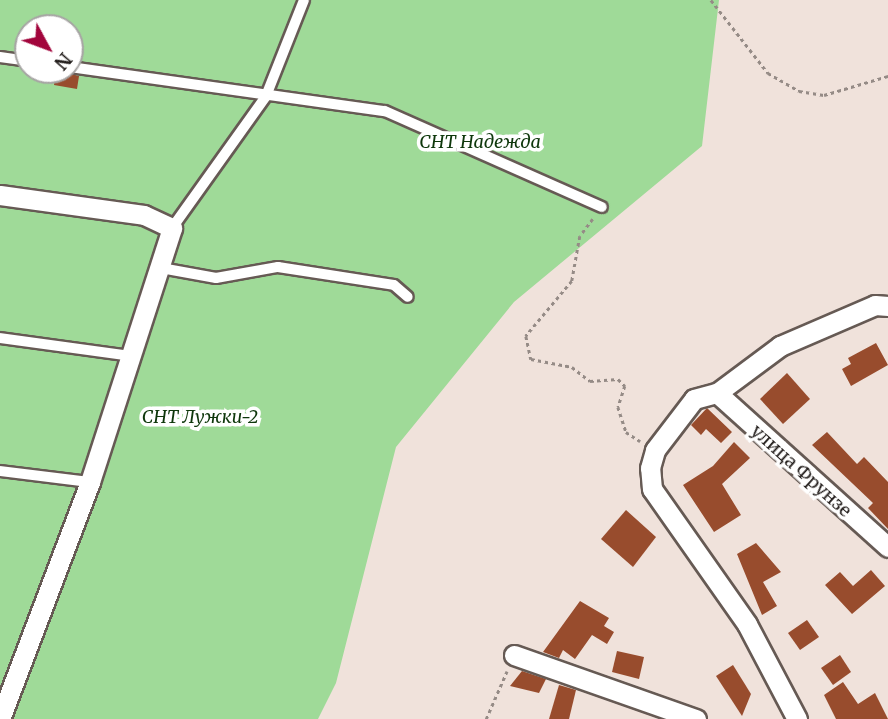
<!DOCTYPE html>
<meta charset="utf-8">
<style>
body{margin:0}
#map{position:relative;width:888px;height:719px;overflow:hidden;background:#f0e2db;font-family:Merriweather,serif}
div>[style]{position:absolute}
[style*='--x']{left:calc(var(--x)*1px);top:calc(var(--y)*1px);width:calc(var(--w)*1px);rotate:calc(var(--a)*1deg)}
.green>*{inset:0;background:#9fda98}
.building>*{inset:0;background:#984c2d}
.path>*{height:2.5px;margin-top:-1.25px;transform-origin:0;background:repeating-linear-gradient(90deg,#958b86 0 3.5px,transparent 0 7px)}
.roads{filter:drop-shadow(2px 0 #665a54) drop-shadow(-2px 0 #665a54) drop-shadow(0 2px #665a54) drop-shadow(0 -2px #665a54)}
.service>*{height:10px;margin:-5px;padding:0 5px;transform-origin:5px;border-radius:5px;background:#fff}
.minor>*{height:19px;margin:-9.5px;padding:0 9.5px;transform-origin:9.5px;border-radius:9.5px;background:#fff}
span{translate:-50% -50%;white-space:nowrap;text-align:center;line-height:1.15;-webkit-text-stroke:7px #fff;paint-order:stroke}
.park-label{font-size:18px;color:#0e370b;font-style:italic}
.street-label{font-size:18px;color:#211c1a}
.north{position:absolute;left:14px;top:14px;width:70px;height:70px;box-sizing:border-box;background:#fff;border:2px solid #a6a4a3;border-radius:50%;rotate:131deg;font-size:19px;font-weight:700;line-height:28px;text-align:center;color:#211c1a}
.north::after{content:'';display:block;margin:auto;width:24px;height:32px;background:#a2053c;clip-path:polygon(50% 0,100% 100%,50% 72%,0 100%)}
</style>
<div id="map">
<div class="green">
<div style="clip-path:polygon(evenodd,0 0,719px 0,702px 146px,514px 302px,396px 447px,336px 683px,318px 719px,0 719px,0 0,28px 28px,70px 28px,70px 70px,28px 70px,28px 28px)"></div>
</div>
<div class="building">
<div style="clip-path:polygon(56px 70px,79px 76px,77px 89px,54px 85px)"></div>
<div style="clip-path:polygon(876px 343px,888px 365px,851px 386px,842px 369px,851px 364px,848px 358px)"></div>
<div style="clip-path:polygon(787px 373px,810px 399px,783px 424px,760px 399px)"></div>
<div style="clip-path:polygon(707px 408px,732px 432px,721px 443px,706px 429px,701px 435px,691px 425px)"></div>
<div style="clip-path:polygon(827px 432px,857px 464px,864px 457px,888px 482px,888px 529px,868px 508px,873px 503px,812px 445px)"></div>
<div style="clip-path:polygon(734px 442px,750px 458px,722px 484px,741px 515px,714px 532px,683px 485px,713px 466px)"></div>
<div style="clip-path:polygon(626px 510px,656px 537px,633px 567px,601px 539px)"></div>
<div style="clip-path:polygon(756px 543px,781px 572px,763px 582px,777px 606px,762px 615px,737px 554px)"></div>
<div style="clip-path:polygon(871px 570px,885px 586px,852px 614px,825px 585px,840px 572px,853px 586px)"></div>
<div style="clip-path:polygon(580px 601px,609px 618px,604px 626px,614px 632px,607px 644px,592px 635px,575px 659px,563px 650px,559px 658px,543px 652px)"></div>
<div style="clip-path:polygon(807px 620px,819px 637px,800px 650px,788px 633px)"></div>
<div style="clip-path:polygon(617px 651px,644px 657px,639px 679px,612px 672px)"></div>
<div style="clip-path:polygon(840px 655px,851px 672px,833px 685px,821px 668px)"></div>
<div style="clip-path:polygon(733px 665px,751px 694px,742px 716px,716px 676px)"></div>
<div style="clip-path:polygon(522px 671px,546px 679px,539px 693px,510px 686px)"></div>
<div style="clip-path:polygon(843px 682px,858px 704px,875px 693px,888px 719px,836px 719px,824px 695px)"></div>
<div style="clip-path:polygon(559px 685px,576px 690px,569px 719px,549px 719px)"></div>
</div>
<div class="path">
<div style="--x:711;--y:0;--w:93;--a:52"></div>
<div style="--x:768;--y:73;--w:36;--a:30"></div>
<div style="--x:799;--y:91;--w:25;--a:9"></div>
<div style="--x:824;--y:95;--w:67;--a:-16.5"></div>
<div style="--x:593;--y:219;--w:21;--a:127"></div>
<div style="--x:580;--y:236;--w:46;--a:100.1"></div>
<div style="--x:572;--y:281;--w:72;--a:129.9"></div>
<div style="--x:526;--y:336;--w:24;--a:78"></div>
<div style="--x:531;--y:359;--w:42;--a:11"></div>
<div style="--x:572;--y:367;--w:23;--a:38"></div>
<div style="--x:590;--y:381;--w:28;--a:-4"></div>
<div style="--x:618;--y:379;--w:10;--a:45"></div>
<div style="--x:625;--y:386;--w:22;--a:108"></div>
<div style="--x:618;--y:407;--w:26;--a:72"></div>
<div style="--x:626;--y:432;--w:17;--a:33"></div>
<div style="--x:486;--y:719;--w:52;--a:-66.4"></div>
</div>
<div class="roads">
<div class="service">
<div style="--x:0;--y:57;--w:28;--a:8"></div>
<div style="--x:70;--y:67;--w:318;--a:8"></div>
<div style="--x:385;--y:111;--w:237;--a:23.9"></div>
<div style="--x:172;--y:228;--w:162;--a:-54.5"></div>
<div style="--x:266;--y:96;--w:103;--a:-68.4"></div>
<div style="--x:161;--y:268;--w:56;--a:10.3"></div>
<div style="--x:216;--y:278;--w:63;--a:-10.1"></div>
<div style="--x:278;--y:267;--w:117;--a:8.8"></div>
<div style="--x:394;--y:285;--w:18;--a:41"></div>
<div style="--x:0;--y:338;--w:132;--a:7.8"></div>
<div style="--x:0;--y:471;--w:91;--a:7"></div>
</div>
<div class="minor">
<div style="--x:0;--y:195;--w:145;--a:7.9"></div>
<div style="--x:144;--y:215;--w:31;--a:25"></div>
<div style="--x:172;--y:228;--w:267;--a:107.9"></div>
<div style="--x:90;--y:482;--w:254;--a:110.8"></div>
<div style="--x:717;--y:393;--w:230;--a:42"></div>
<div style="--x:514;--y:655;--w:193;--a:19.4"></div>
<div style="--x:797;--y:719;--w:107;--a:-117.8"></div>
<div style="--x:747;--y:624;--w:165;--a:-125.1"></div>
<div style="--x:652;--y:489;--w:21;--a:-95"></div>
<div style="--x:650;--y:468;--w:19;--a:-74"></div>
<div style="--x:655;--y:450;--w:64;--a:-52.6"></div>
<div style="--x:694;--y:399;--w:24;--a:-15"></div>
<div style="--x:717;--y:393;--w:79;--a:-36.7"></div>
<div style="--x:780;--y:346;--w:103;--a:-23.3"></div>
<div style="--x:875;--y:305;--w:13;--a:4"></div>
</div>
</div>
<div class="park-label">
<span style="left:480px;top:142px">СНТ Надежда</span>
<span style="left:200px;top:417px">СНТ Лужки-2</span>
</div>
<div class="street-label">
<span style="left:801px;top:471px;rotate:42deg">улица Фрунзе</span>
</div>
<div class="north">N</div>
</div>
